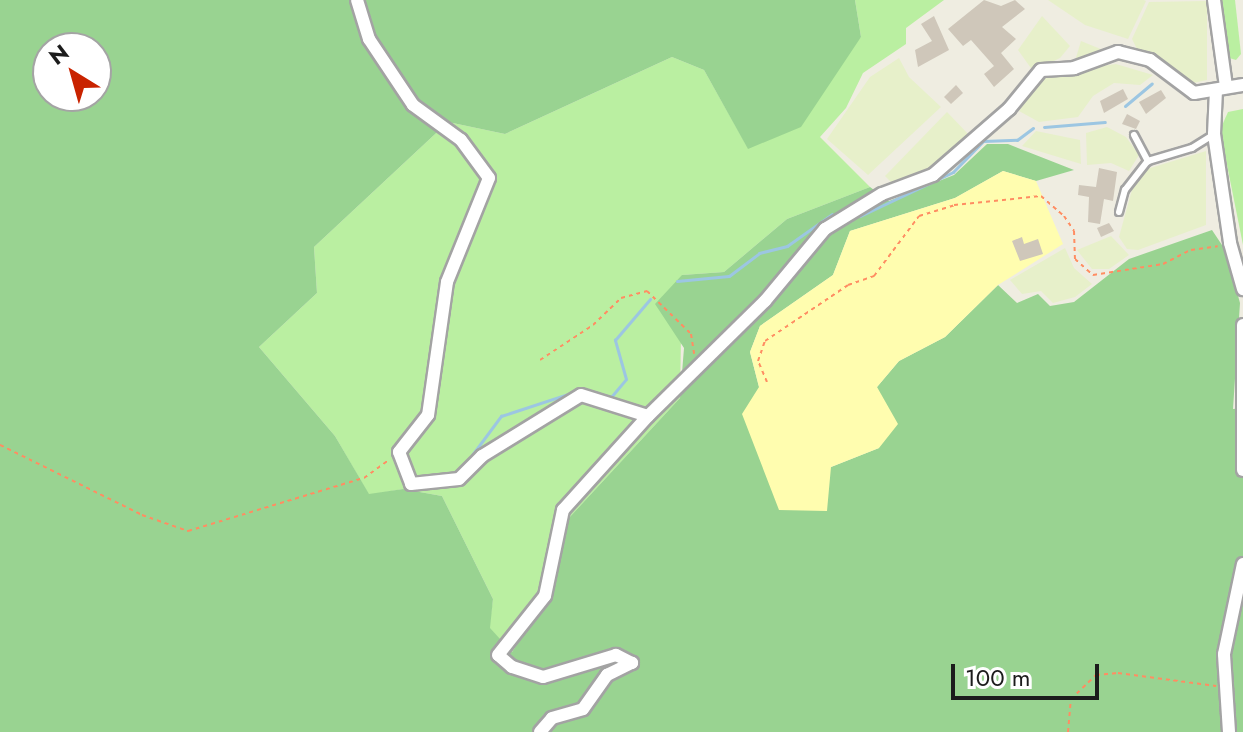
<!DOCTYPE html>
<style>
body{margin:0}
#map{position:relative;width:1243px;height:732px;overflow:hidden;background:#efede1;font-family:Jost,sans-serif}
div>[style]{position:absolute}
[style*='--x']{left:calc(var(--x)*1px);top:calc(var(--y)*1px);width:calc(var(--w)*1px);rotate:calc(var(--a)*1deg)}
.farmland>*{inset:0;background:#e7f0ca}
.grass>*{inset:0;background:#baefa1}
.forest>*{inset:0;background:#99d391}
.sand>*{inset:0;background:#fffdaf}
.stream>*{height:3px;margin:-1.5px;padding:0 1.5px;transform-origin:1.5px;border-radius:1.5px;background:#9cc6e2}
.building>*{inset:0;background:#cfc7ba}
.path>*{height:2px;margin-top:-1px;transform-origin:0;background:repeating-linear-gradient(90deg,#ff8d62 0 4px,transparent 0 8px)}
.roads{filter:drop-shadow(2px 0 #a3a3a3) drop-shadow(-2px 0 #a3a3a3) drop-shadow(0 2px #a3a3a3) drop-shadow(0 -2px #a3a3a3)}
.service>*{height:6px;margin:-3px;padding:0 3px;transform-origin:3px;border-radius:3px;background:#fff}
.minor>*{height:12px;margin:-6px;padding:0 6px;transform-origin:6px;border-radius:6px;background:#fff}
span{translate:-50% -50%;white-space:nowrap;text-align:center;line-height:1.15;-webkit-text-stroke:6px #fff;paint-order:stroke}
.north{position:absolute;left:32px;top:32px;width:80px;height:80px;box-sizing:border-box;background:#fff;border:2px solid #a4a4a4;border-radius:50%;rotate:323deg;font-size:22px;font-weight:700;line-height:32px;text-align:center;color:#1c1c1c}
.north::after{content:'';display:block;margin:auto;width:28px;height:36px;background:#c92300;clip-path:polygon(50% 0,100% 100%,50% 72%,0 100%)}
.scale{position:absolute;left:951px;top:664px;width:148px;height:36px;box-sizing:border-box;border:4px solid #1c1c1c;border-top:0;padding-left:10px;font-size:24px;line-height:28px;white-space:nowrap;color:#1c1c1c;-webkit-text-stroke:6px #fff;paint-order:stroke}
</style>
<div id="map">
<div class="farmland">
<div style="clip-path:polygon(1048px 0,1144px 0,1146px 1px,1128px 39px,1085px 25px)"></div>
<div style="clip-path:polygon(1207px 1px,1207px 80px,1193px 83px,1155px 54px,1137px 49px,1132px 39px,1149px 2px)"></div>
<div style="clip-path:polygon(1042px 16px,1070px 46px,1060px 58px,1033px 71px,1018px 50px)"></div>
<div style="clip-path:polygon(1081px 41px,1103px 50px,1075px 61px)"></div>
<div style="clip-path:polygon(899px 58px,909px 77px,941px 107px,868px 175px,827px 139px,870px 77px)"></div>
<div style="clip-path:polygon(1116px 64px,1153px 75px,1140px 85px,1114px 83px,1093px 96px,1078px 117px,1039px 122px,1019px 111px,1044px 74px)"></div>
<div style="clip-path:polygon(947px 112px,970px 136px,941px 164px,896px 187px,885px 176px)"></div>
<div style="clip-path:polygon(1107px 127px,1126px 137px,1139px 155px,1129px 171px,1111px 163px,1087px 165px,1086px 133px)"></div>
<div style="clip-path:polygon(1036px 131px,1080px 140px,1081px 164px,1022px 146px)"></div>
<div style="clip-path:polygon(1206px 151px,1206px 225px,1138px 250px,1127px 249px,1119px 237px,1133px 186px,1147px 169px)"></div>
<div style="clip-path:polygon(1111px 236px,1129px 255px,1109px 269px,1092px 269px,1077px 250px)"></div>
<div style="clip-path:polygon(1065px 248px,1074px 268px,1092px 284px,1075px 297px,1053px 303px,1041px 291px,1022px 294px,1010px 280px)"></div>
</div>
<div class="grass">
<div style="clip-path:polygon(855px 0,944px 0,906px 28px,906px 44px,863px 73px,846px 108px,820px 137px,870px 187px,787px 219px,724px 272px,682px 275px,680px 398px,567px 520px,554px 588px,512px 652px,489px 628px,493px 599px,442px 496px,403px 489px,369px 495px,335px 436px,259px 347px,317px 293px,314px 247px,448px 122px,505px 134px,672px 57px,704px 70px,748px 148px,861px 37px)"></div>
<div style="clip-path:polygon(1221px 0,1235px 0,1241px 54px,1236px 60px,1226px 57px)"></div>
<div style="clip-path:polygon(1243px 109px,1243px 245px,1220px 130px,1228px 112px)"></div>
</div>
<div class="forest">
<div style="clip-path:polygon(evenodd,0 0,855px 0,861px 37px,801px 127px,748px 149px,704px 70px,672px 57px,505px 134px,448px 122px,314px 247px,317px 293px,259px 347px,335px 436px,369px 494px,403px 489px,442px 496px,493px 599px,490px 628px,512px 652px,554px 588px,567px 520px,680px 398px,684px 348px,655px 304px,682px 275px,724px 272px,787px 219px,870px 187px,889px 201px,954px 175px,987px 144px,1008px 144px,1074px 170px,1036px 181px,1003px 171px,955px 198px,850px 231px,833px 275px,760px 326px,750px 352px,759px 387px,831px 467px,879px 448px,877px 387px,899px 361px,945px 337px,998px 285px,1017px 303px,1038px 294px,1050px 306px,1074px 302px,1129px 259px,1212px 230px,1226px 251px,1240px 303px,1233px 409px,1243px 408px,1243px 732px,0 732px,0 0,48px 48px,96px 48px,96px 96px,48px 96px,48px 48px)"></div>
</div>
<div class="sand">
<div style="clip-path:polygon(1003px 171px,1036px 181px,1063px 244px,998px 285px,945px 337px,899px 361px,877px 387px,898px 424px,879px 448px,831px 467px,827px 511px,779px 510px,742px 414px,759px 387px,750px 352px,760px 326px,833px 275px,850px 231px,955px 198px)"></div>
</div>
<div class="stream">
<div style="--x:1125;--y:106;--w:35;--a:-40"></div>
<div style="--x:1044;--y:127;--w:61;--a:-4.7"></div>
<div style="--x:860;--y:216;--w:103;--a:-25.3"></div>
<div style="--x:953;--y:172;--w:43;--a:-45.9"></div>
<div style="--x:983;--y:141;--w:34;--a:-2"></div>
<div style="--x:1017;--y:140;--w:20;--a:-37"></div>
<div style="--x:677;--y:281;--w:52;--a:-5.5"></div>
<div style="--x:729;--y:276;--w:38;--a:-37"></div>
<div style="--x:759;--y:253;--w:29;--a:-14"></div>
<div style="--x:787;--y:246;--w:55;--a:-35.4"></div>
<div style="--x:472;--y:455;--w:49;--a:-53.4"></div>
<div style="--x:501;--y:416;--w:86;--a:-18.2"></div>
<div style="--x:583;--y:389;--w:29;--a:16"></div>
<div style="--x:611;--y:397;--w:23;--a:-50"></div>
<div style="--x:626;--y:379;--w:41;--a:-105.8"></div>
<div style="--x:615;--y:340;--w:54;--a:-49.5"></div>
</div>
<div class="building">
<div style="clip-path:polygon(984px 0,1001px 6px,1015px 0,1025px 9px,1002px 27px,1016px 39px,1001px 53px,1014px 69px,994px 87px,984px 74px,994px 66px,971px 40px,963px 46px,948px 29px)"></div>
<div style="clip-path:polygon(934px 16px,949px 50px,918px 67px,915px 50px,932px 41px,921px 24px)"></div>
<div style="clip-path:polygon(956px 85px,963px 93px,951px 104px,944px 97px)"></div>
<div style="clip-path:polygon(1123px 89px,1128px 99px,1104px 113px,1100px 101px)"></div>
<div style="clip-path:polygon(1161px 90px,1166px 98px,1146px 114px,1139px 102px)"></div>
<div style="clip-path:polygon(1127px 114px,1140px 121px,1136px 129px,1122px 124px)"></div>
<div style="clip-path:polygon(1099px 168px,1117px 172px,1113px 201px,1104px 199px,1100px 224px,1088px 222px,1089px 197px,1078px 195px,1079px 185px,1096px 187px)"></div>
<div style="clip-path:polygon(1109px 223px,1114px 231px,1101px 237px,1097px 228px)"></div>
<div style="clip-path:polygon(1022px 237px,1024px 244px,1038px 239px,1043px 254px,1020px 261px,1012px 241px)"></div>
</div>
<div class="path">
<div style="--x:540;--y:360;--w:64;--a:-33.4"></div>
<div style="--x:593;--y:325;--w:39;--a:-44"></div>
<div style="--x:621;--y:298;--w:27;--a:-15"></div>
<div style="--x:647;--y:291;--w:62;--a:44.3"></div>
<div style="--x:691;--y:334;--w:20;--a:81"></div>
<div style="--x:767;--y:382;--w:23;--a:-113"></div>
<div style="--x:758;--y:361;--w:21;--a:-71"></div>
<div style="--x:765;--y:341;--w:100;--a:-34"></div>
<div style="--x:848;--y:285;--w:28;--a:-19"></div>
<div style="--x:874;--y:276;--w:75;--a:-53.1"></div>
<div style="--x:919;--y:216;--w:37;--a:-17"></div>
<div style="--x:954;--y:205;--w:87;--a:-5.9"></div>
<div style="--x:1041;--y:196;--w:30;--a:41"></div>
<div style="--x:1064;--y:216;--w:18;--a:56"></div>
<div style="--x:1074;--y:231;--w:28;--a:88"></div>
<div style="--x:1075;--y:259;--w:24;--a:42"></div>
<div style="--x:1093;--y:275;--w:71;--a:-8.9"></div>
<div style="--x:1163;--y:264;--w:31;--a:-27"></div>
<div style="--x:1191;--y:250;--w:27;--a:-8"></div>
<div style="--x:0;--y:445;--w:158;--a:26.2"></div>
<div style="--x:142;--y:515;--w:49;--a:19.2"></div>
<div style="--x:188;--y:531;--w:184;--a:-16.8"></div>
<div style="--x:364;--y:478;--w:31;--a:-36"></div>
<div style="--x:1068;--y:732;--w:33;--a:-85"></div>
<div style="--x:1071;--y:699;--w:35;--a:-44"></div>
<div style="--x:1096;--y:675;--w:22;--a:-5"></div>
<div style="--x:1118;--y:673;--w:99;--a:7.6"></div>
</div>
<div class="roads">
<div class="service">
<div style="--x:1134;--y:135;--w:30;--a:62"></div>
<div style="--x:1119;--y:212;--w:23;--a:-75"></div>
<div style="--x:1125;--y:190;--w:37;--a:-52"></div>
<div style="--x:1148;--y:161;--w:46;--a:-16.5"></div>
<div style="--x:1192;--y:148;--w:26;--a:-32"></div>
</div>
<div class="minor">
<div style="--x:357;--y:0;--w:41;--a:72.9"></div>
<div style="--x:369;--y:39;--w:79;--a:56.3"></div>
<div style="--x:413;--y:105;--w:59;--a:36.1"></div>
<div style="--x:461;--y:140;--w:47;--a:53.6"></div>
<div style="--x:489;--y:178;--w:112;--a:112"></div>
<div style="--x:447;--y:282;--w:134;--a:98.1"></div>
<div style="--x:428;--y:415;--w:47;--a:128.1"></div>
<div style="--x:399;--y:452;--w:34;--a:69"></div>
<div style="--x:411;--y:484;--w:48;--a:-5.9"></div>
<div style="--x:459;--y:479;--w:33;--a:-45"></div>
<div style="--x:482;--y:456;--w:116;--a:-31.6"></div>
<div style="--x:581;--y:395;--w:70;--a:17.4"></div>
<div style="--x:1214;--y:0;--w:88;--a:82.1"></div>
<div style="--x:1216;--y:90;--w:44;--a:92.6"></div>
<div style="--x:1214;--y:134;--w:110;--a:81.6"></div>
<div style="--x:1230;--y:243;--w:48;--a:74.2"></div>
<div style="--x:1243;--y:325;--w:145;--a:90"></div>
<div style="--x:540;--y:732;--w:18;--a:-49"></div>
<div style="--x:552;--y:718;--w:32;--a:-16"></div>
<div style="--x:583;--y:709;--w:42;--a:-54.8"></div>
<div style="--x:607;--y:675;--w:28;--a:-26"></div>
<div style="--x:632;--y:663;--w:18;--a:-153"></div>
<div style="--x:616;--y:655;--w:76;--a:163.2"></div>
<div style="--x:543;--y:677;--w:33;--a:-162"></div>
<div style="--x:512;--y:667;--w:18;--a:-139"></div>
<div style="--x:498;--y:655;--w:75;--a:-51.5"></div>
<div style="--x:545;--y:596;--w:88;--a:-78.2"></div>
<div style="--x:563;--y:510;--w:127;--a:-47.9"></div>
<div style="--x:648;--y:416;--w:164;--a:-44.5"></div>
<div style="--x:765;--y:301;--w:94;--a:-50.2"></div>
<div style="--x:825;--y:229;--w:67;--a:-31.6"></div>
<div style="--x:882;--y:194;--w:54;--a:-20.4"></div>
<div style="--x:933;--y:175;--w:101;--a:-41"></div>
<div style="--x:1009;--y:109;--w:50;--a:-50.6"></div>
<div style="--x:1041;--y:70;--w:33;--a:-3"></div>
<div style="--x:1074;--y:68;--w:47;--a:-20"></div>
<div style="--x:1118;--y:52;--w:33;--a:14"></div>
<div style="--x:1150;--y:60;--w:55;--a:36.9"></div>
<div style="--x:1194;--y:93;--w:50;--a:-9.3"></div>
<div style="--x:1229;--y:732;--w:78;--a:-93.7"></div>
<div style="--x:1224;--y:654;--w:92;--a:-78.1"></div>
</div>
</div>
<div class="north">N</div>
<div class="scale">100 m</div>
</div>
